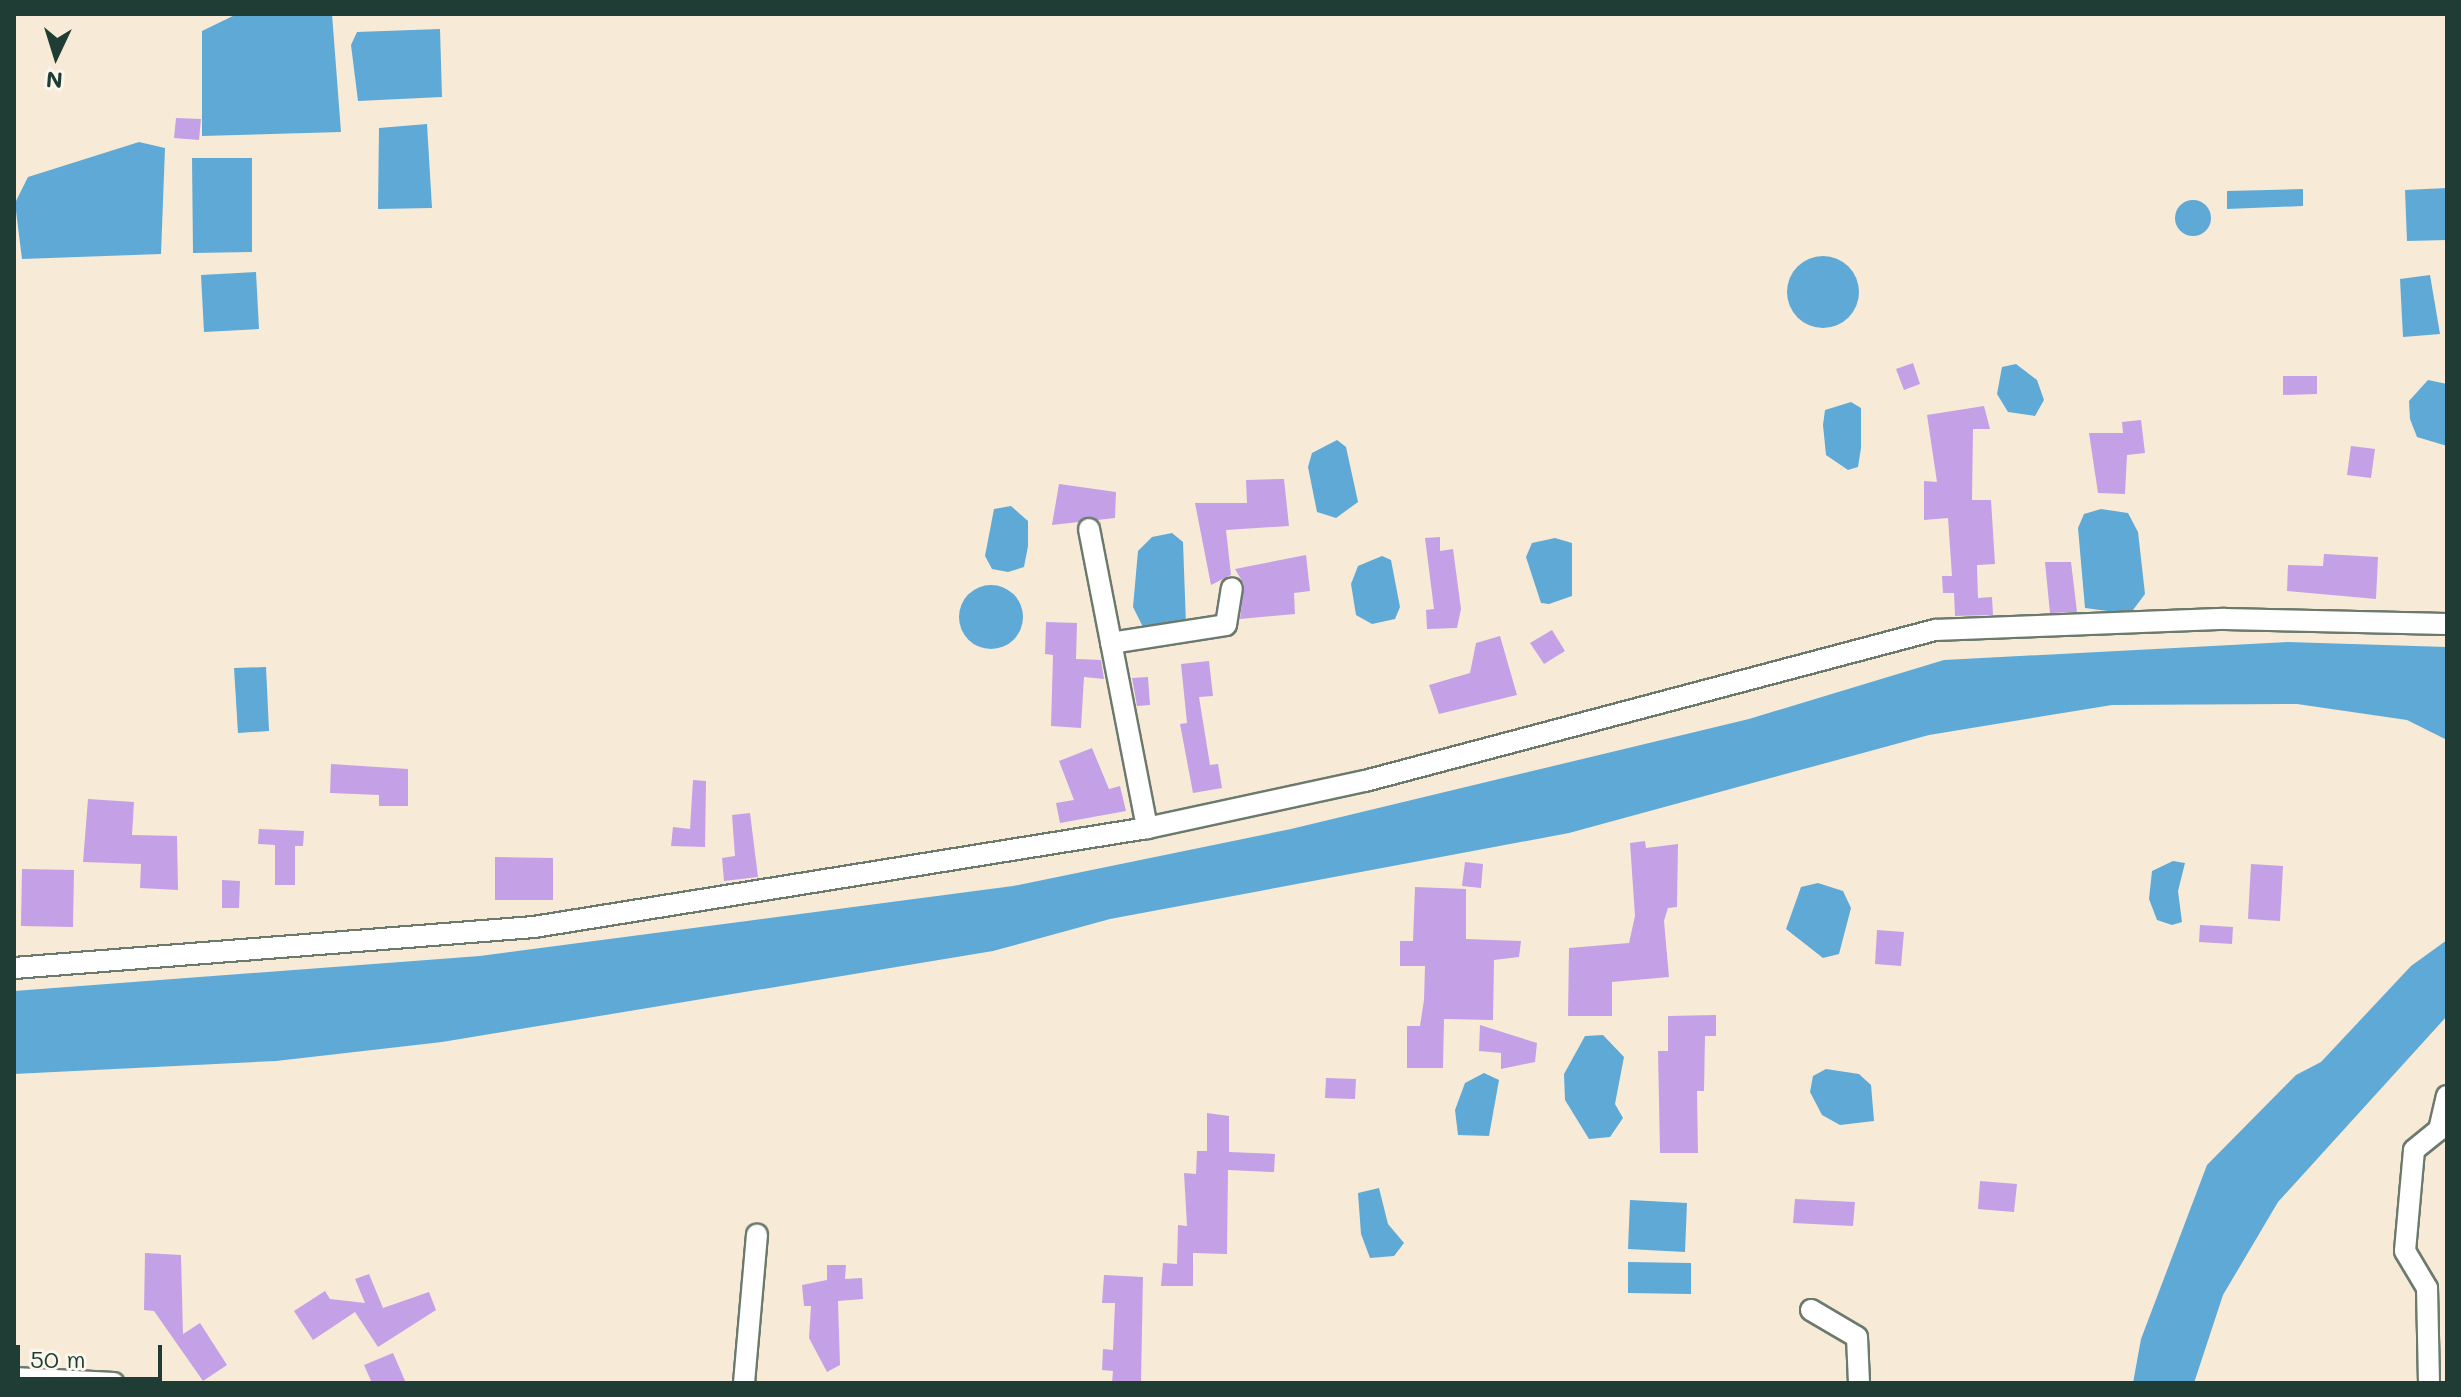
<!DOCTYPE html>
<style>
body{margin:0}
#map{position:relative;width:2461px;height:1397px;overflow:hidden;background:#f7ebd7;font-family:Mali,sans-serif}
div>[style]{position:absolute}
[style*='--x']{left:calc(var(--x)*1px);top:calc(var(--y)*1px);width:calc(var(--w)*1px);rotate:calc(var(--a)*1deg)}
.water>*{inset:0;background:#5fa9d7}
.round{border-radius:50%}
.building>*{inset:0;background:#c4a0e6}
.roads{filter:drop-shadow(2px 0 #6b7a6d) drop-shadow(-2px 0 #6b7a6d) drop-shadow(0 2px #6b7a6d) drop-shadow(0 -2px #6b7a6d)}
.minor>*{height:20px;margin:-10px;padding:0 10px;transform-origin:10px;border-radius:10px;background:#fff}
span{translate:-50% -50%;white-space:nowrap;text-align:center;line-height:1.15;-webkit-text-stroke:8px #fbf7ec;paint-order:stroke}
.frame{position:absolute;inset:0;border:16px solid #1f3d34;pointer-events:none}
.north{position:absolute;left:16px;top:16px;width:80px;height:80px;-webkit-text-stroke:6px #fbf7ec;paint-order:stroke;rotate:184deg;font-size:22px;font-weight:700;line-height:32px;text-align:center;color:#1f3d34}
.north::after{content:'';display:block;margin:auto;width:28px;height:36px;background:#1f3d34;clip-path:polygon(50% 0,100% 100%,50% 72%,0 100%)}
.scale{position:absolute;left:16px;top:1345px;width:146px;height:36px;box-sizing:border-box;border:4px solid #1f3d34;border-top:0;padding-left:10px;font-size:24px;line-height:28px;white-space:nowrap;color:#1f3d34;-webkit-text-stroke:6px #fbf7ec;paint-order:stroke}
</style>
<div id="map">
<div class="water">
<div style="clip-path:polygon(237px 14px,332px 14px,341px 132px,202px 136px,202px 31px)"></div>
<div style="clip-path:polygon(440px 29px,442px 97px,358px 101px,351px 45px,357px 32px)"></div>
<div style="clip-path:polygon(427px 124px,432px 208px,378px 209px,379px 128px)"></div>
<div style="clip-path:polygon(139px 142px,165px 148px,161px 254px,22px 259px,15px 203px,28px 177px)"></div>
<div style="clip-path:polygon(252px 158px,252px 252px,193px 253px,192px 158px)"></div>
<div style="clip-path:polygon(2447px 188px,2447px 240px,2407px 241px,2405px 190px)"></div>
<div style="clip-path:polygon(2303px 189px,2303px 206px,2227px 209px,2227px 191px)"></div>
<div class="round" style="left:2175px;top:200px;width:36px;height:36px"></div>
<div class="round" style="left:1787px;top:256px;width:72px;height:72px"></div>
<div style="clip-path:polygon(256px 272px,259px 329px,204px 332px,201px 275px)"></div>
<div style="clip-path:polygon(2430px 275px,2440px 334px,2403px 337px,2400px 279px)"></div>
<div style="clip-path:polygon(2016px 364px,2037px 380px,2044px 400px,2035px 416px,2008px 412px,1997px 394px,2002px 367px)"></div>
<div style="clip-path:polygon(2428px 380px,2447px 384px,2447px 446px,2417px 437px,2410px 419px,2409px 401px)"></div>
<div style="clip-path:polygon(1851px 402px,1861px 408px,1861px 448px,1858px 467px,1848px 470px,1826px 455px,1823px 425px,1825px 410px)"></div>
<div style="clip-path:polygon(1337px 440px,1346px 447px,1358px 502px,1336px 518px,1317px 512px,1308px 467px,1312px 453px)"></div>
<div style="clip-path:polygon(1011px 506px,1028px 521px,1028px 546px,1024px 567px,1008px 572px,992px 569px,985px 556px,994px 509px)"></div>
<div style="clip-path:polygon(2101px 509px,2128px 513px,2138px 532px,2145px 594px,2130px 614px,2085px 608px,2078px 528px,2084px 514px)"></div>
<div style="clip-path:polygon(1172px 533px,1183px 542px,1186px 625px,1145px 631px,1133px 607px,1138px 551px,1152px 537px)"></div>
<div style="clip-path:polygon(1555px 538px,1572px 543px,1572px 596px,1549px 604px,1541px 603px,1526px 557px,1532px 543px)"></div>
<div style="clip-path:polygon(1382px 556px,1391px 560px,1400px 607px,1395px 619px,1372px 624px,1356px 615px,1351px 584px,1358px 566px)"></div>
<div class="round" style="left:959px;top:585px;width:64px;height:64px"></div>
<div style="clip-path:polygon(2288px 642px,2447px 647px,2447px 740px,2407px 720px,2297px 704px,2112px 705px,1929px 735px,1569px 833px,1110px 919px,993px 951px,442px 1042px,276px 1061px,14px 1074px,14px 991px,480px 956px,1013px 886px,1291px 829px,1749px 719px,1944px 660px)"></div>
<div style="clip-path:polygon(266px 667px,269px 731px,238px 733px,234px 668px)"></div>
<div style="clip-path:polygon(2173px 861px,2185px 863px,2178px 891px,2182px 922px,2172px 925px,2157px 920px,2149px 899px,2152px 871px)"></div>
<div style="clip-path:polygon(1818px 883px,1843px 891px,1851px 908px,1839px 954px,1823px 958px,1786px 929px,1801px 887px)"></div>
<div style="clip-path:polygon(2447px 940px,2447px 1016px,2278px 1202px,2223px 1295px,2194px 1383px,2133px 1383px,2141px 1339px,2207px 1165px,2296px 1075px,2321px 1062px,2411px 966px)"></div>
<div style="clip-path:polygon(1603px 1035px,1624px 1057px,1615px 1104px,1623px 1118px,1610px 1137px,1589px 1139px,1565px 1100px,1564px 1074px,1585px 1036px)"></div>
<div style="clip-path:polygon(1826px 1069px,1859px 1074px,1871px 1085px,1874px 1121px,1840px 1125px,1822px 1115px,1810px 1092px,1813px 1076px)"></div>
<div style="clip-path:polygon(1484px 1073px,1499px 1080px,1489px 1136px,1458px 1135px,1455px 1110px,1465px 1083px)"></div>
<div style="clip-path:polygon(1379px 1188px,1388px 1224px,1404px 1243px,1394px 1256px,1370px 1258px,1361px 1234px,1358px 1193px)"></div>
<div style="clip-path:polygon(1630px 1200px,1687px 1203px,1685px 1252px,1628px 1249px)"></div>
<div style="clip-path:polygon(1628px 1262px,1691px 1263px,1691px 1294px,1628px 1293px)"></div>
</div>
<div class="building">
<div style="clip-path:polygon(176px 118px,201px 119px,199px 140px,174px 138px)"></div>
<div style="clip-path:polygon(1913px 363px,1920px 384px,1904px 390px,1896px 369px)"></div>
<div style="clip-path:polygon(2283px 376px,2317px 376px,2317px 394px,2283px 395px)"></div>
<div style="clip-path:polygon(1984px 406px,1990px 429px,1973px 429px,1972px 500px,1991px 500px,1995px 564px,1977px 565px,1978px 598px,1992px 597px,1993px 615px,1955px 616px,1954px 593px,1943px 593px,1942px 576px,1952px 576px,1948px 518px,1924px 520px,1924px 481px,1937px 482px,1927px 415px)"></div>
<div style="clip-path:polygon(2141px 420px,2145px 453px,2127px 455px,2125px 494px,2098px 493px,2089px 433px,2123px 433px,2122px 422px)"></div>
<div style="clip-path:polygon(2351px 446px,2375px 449px,2371px 478px,2347px 475px)"></div>
<div style="clip-path:polygon(1284px 479px,1289px 526px,1226px 530px,1231px 575px,1211px 585px,1195px 503px,1247px 503px,1246px 480px)"></div>
<div style="clip-path:polygon(1059px 484px,1116px 492px,1115px 518px,1052px 525px)"></div>
<div style="clip-path:polygon(1440px 537px,1440px 551px,1453px 549px,1461px 609px,1457px 628px,1427px 629px,1426px 610px,1434px 609px,1425px 538px)"></div>
<div style="clip-path:polygon(2324px 554px,2378px 557px,2376px 599px,2287px 591px,2288px 565px,2323px 566px)"></div>
<div style="clip-path:polygon(1306px 555px,1310px 591px,1294px 593px,1295px 614px,1240px 619px,1244px 584px,1235px 569px)"></div>
<div style="clip-path:polygon(2045px 562px,2071px 562px,2077px 612px,2050px 613px)"></div>
<div style="clip-path:polygon(1046px 622px,1077px 623px,1076px 659px,1101px 660px,1104px 679px,1084px 677px,1081px 728px,1051px 726px,1053px 655px,1045px 654px)"></div>
<div style="clip-path:polygon(1552px 630px,1565px 651px,1544px 664px,1530px 643px)"></div>
<div style="clip-path:polygon(1500px 636px,1517px 695px,1439px 714px,1429px 685px,1470px 673px,1476px 643px)"></div>
<div style="clip-path:polygon(1209px 661px,1213px 696px,1199px 697px,1210px 765px,1218px 764px,1222px 788px,1193px 793px,1180px 724px,1187px 723px,1181px 664px)"></div>
<div style="clip-path:polygon(1148px 677px,1150px 705px,1137px 706px,1132px 678px)"></div>
<div style="clip-path:polygon(1092px 748px,1109px 789px,1120px 786px,1126px 811px,1060px 823px,1056px 803px,1074px 800px,1059px 761px)"></div>
<div style="clip-path:polygon(331px 764px,408px 769px,408px 806px,379px 806px,379px 795px,330px 793px)"></div>
<div style="clip-path:polygon(693px 780px,706px 781px,705px 847px,671px 846px,673px 827px,690px 829px)"></div>
<div style="clip-path:polygon(88px 799px,134px 802px,132px 835px,177px 836px,178px 890px,140px 888px,141px 864px,83px 862px)"></div>
<div style="clip-path:polygon(750px 813px,758px 877px,724px 881px,722px 858px,735px 856px,732px 815px)"></div>
<div style="clip-path:polygon(259px 829px,304px 831px,303px 846px,295px 846px,295px 885px,275px 885px,275px 845px,258px 844px)"></div>
<div style="clip-path:polygon(1645px 841px,1646px 848px,1678px 844px,1677px 907px,1668px 908px,1664px 921px,1669px 977px,1612px 982px,1612px 1016px,1568px 1016px,1569px 948px,1629px 943px,1635px 916px,1630px 843px)"></div>
<div style="clip-path:polygon(495px 857px,553px 858px,553px 900px,495px 900px)"></div>
<div style="clip-path:polygon(1465px 862px,1483px 864px,1481px 888px,1462px 886px)"></div>
<div style="clip-path:polygon(2251px 864px,2283px 866px,2280px 921px,2248px 919px)"></div>
<div style="clip-path:polygon(22px 869px,74px 870px,73px 927px,21px 926px)"></div>
<div style="clip-path:polygon(222px 880px,240px 881px,239px 908px,222px 908px)"></div>
<div style="clip-path:polygon(1415px 887px,1466px 889px,1466px 939px,1521px 941px,1519px 957px,1494px 960px,1493px 1020px,1444px 1019px,1443px 1068px,1407px 1068px,1407px 1026px,1420px 1026px,1424px 1000px,1425px 966px,1400px 966px,1400px 941px,1413px 941px)"></div>
<div style="clip-path:polygon(2200px 925px,2233px 927px,2232px 944px,2199px 942px)"></div>
<div style="clip-path:polygon(1877px 930px,1904px 932px,1901px 966px,1875px 964px)"></div>
<div style="clip-path:polygon(1716px 1015px,1716px 1036px,1705px 1036px,1704px 1091px,1697px 1091px,1698px 1153px,1660px 1153px,1658px 1051px,1668px 1051px,1668px 1016px)"></div>
<div style="clip-path:polygon(1480px 1025px,1537px 1043px,1535px 1062px,1501px 1069px,1501px 1053px,1479px 1051px)"></div>
<div style="clip-path:polygon(1326px 1078px,1356px 1079px,1355px 1099px,1325px 1098px)"></div>
<div style="clip-path:polygon(1207px 1113px,1229px 1116px,1229px 1152px,1275px 1154px,1274px 1172px,1228px 1170px,1227px 1254px,1193px 1253px,1193px 1286px,1161px 1286px,1163px 1263px,1177px 1264px,1178px 1225px,1187px 1226px,1184px 1173px,1196px 1174px,1197px 1151px,1207px 1151px)"></div>
<div style="clip-path:polygon(1980px 1181px,2017px 1184px,2014px 1212px,1978px 1209px)"></div>
<div style="clip-path:polygon(1795px 1199px,1855px 1202px,1853px 1226px,1793px 1223px)"></div>
<div style="clip-path:polygon(145px 1253px,181px 1255px,183px 1334px,200px 1323px,227px 1365px,203px 1381px,154px 1311px,144px 1310px)"></div>
<div style="clip-path:polygon(827px 1265px,846px 1265px,845px 1279px,862px 1278px,863px 1299px,838px 1301px,840px 1365px,827px 1372px,809px 1338px,811px 1306px,804px 1306px,802px 1285px,827px 1280px)"></div>
<div style="clip-path:polygon(369px 1274px,383px 1308px,429px 1292px,436px 1310px,378px 1347px,355px 1312px,313px 1340px,294px 1311px,325px 1291px,330px 1299px,365px 1303px,355px 1279px)"></div>
<div style="clip-path:polygon(1104px 1275px,1143px 1277px,1141px 1383px,1112px 1383px,1113px 1371px,1102px 1370px,1103px 1349px,1113px 1350px,1115px 1303px,1102px 1303px)"></div>
<div style="clip-path:polygon(393px 1353px,406px 1383px,372px 1383px,364px 1365px)"></div>
</div>
<div class="roads">
<div class="minor">
<div style="--x:1089;--y:529;--w:305;--a:79"></div>
<div style="--x:1111;--y:643;--w:116;--a:-8.9"></div>
<div style="--x:1226;--y:625;--w:37;--a:-81"></div>
<div style="--x:14;--y:968;--w:522;--a:-4.51"></div>
<div style="--x:534;--y:927;--w:621;--a:-9.17"></div>
<div style="--x:1147;--y:828;--w:223;--a:-12.2"></div>
<div style="--x:1365;--y:781;--w:590;--a:-14.84"></div>
<div style="--x:1935;--y:630;--w:290;--a:-2.2"></div>
<div style="--x:2225;--y:619;--w:222;--a:1.3"></div>
<div style="--x:1811;--y:1310;--w:53;--a:30.4"></div>
<div style="--x:1857;--y:1337;--w:46;--a:87.5"></div>
<div style="--x:14;--y:1378;--w:100;--a:2.9"></div>
<div style="--x:744;--y:1383;--w:149;--a:-85"></div>
<div style="--x:2429;--y:1383;--w:95;--a:-91.2"></div>
<div style="--x:2427;--y:1288;--w:43;--a:-120.7"></div>
<div style="--x:2405;--y:1251;--w:101;--a:-84.9"></div>
<div style="--x:2414;--y:1150;--w:32;--a:-39"></div>
<div style="--x:2439;--y:1130;--w:35;--a:-77"></div>
</div>
</div>
<div class="frame"></div>
<div class="north">N</div>
<div class="scale">50 m</div>
</div>
